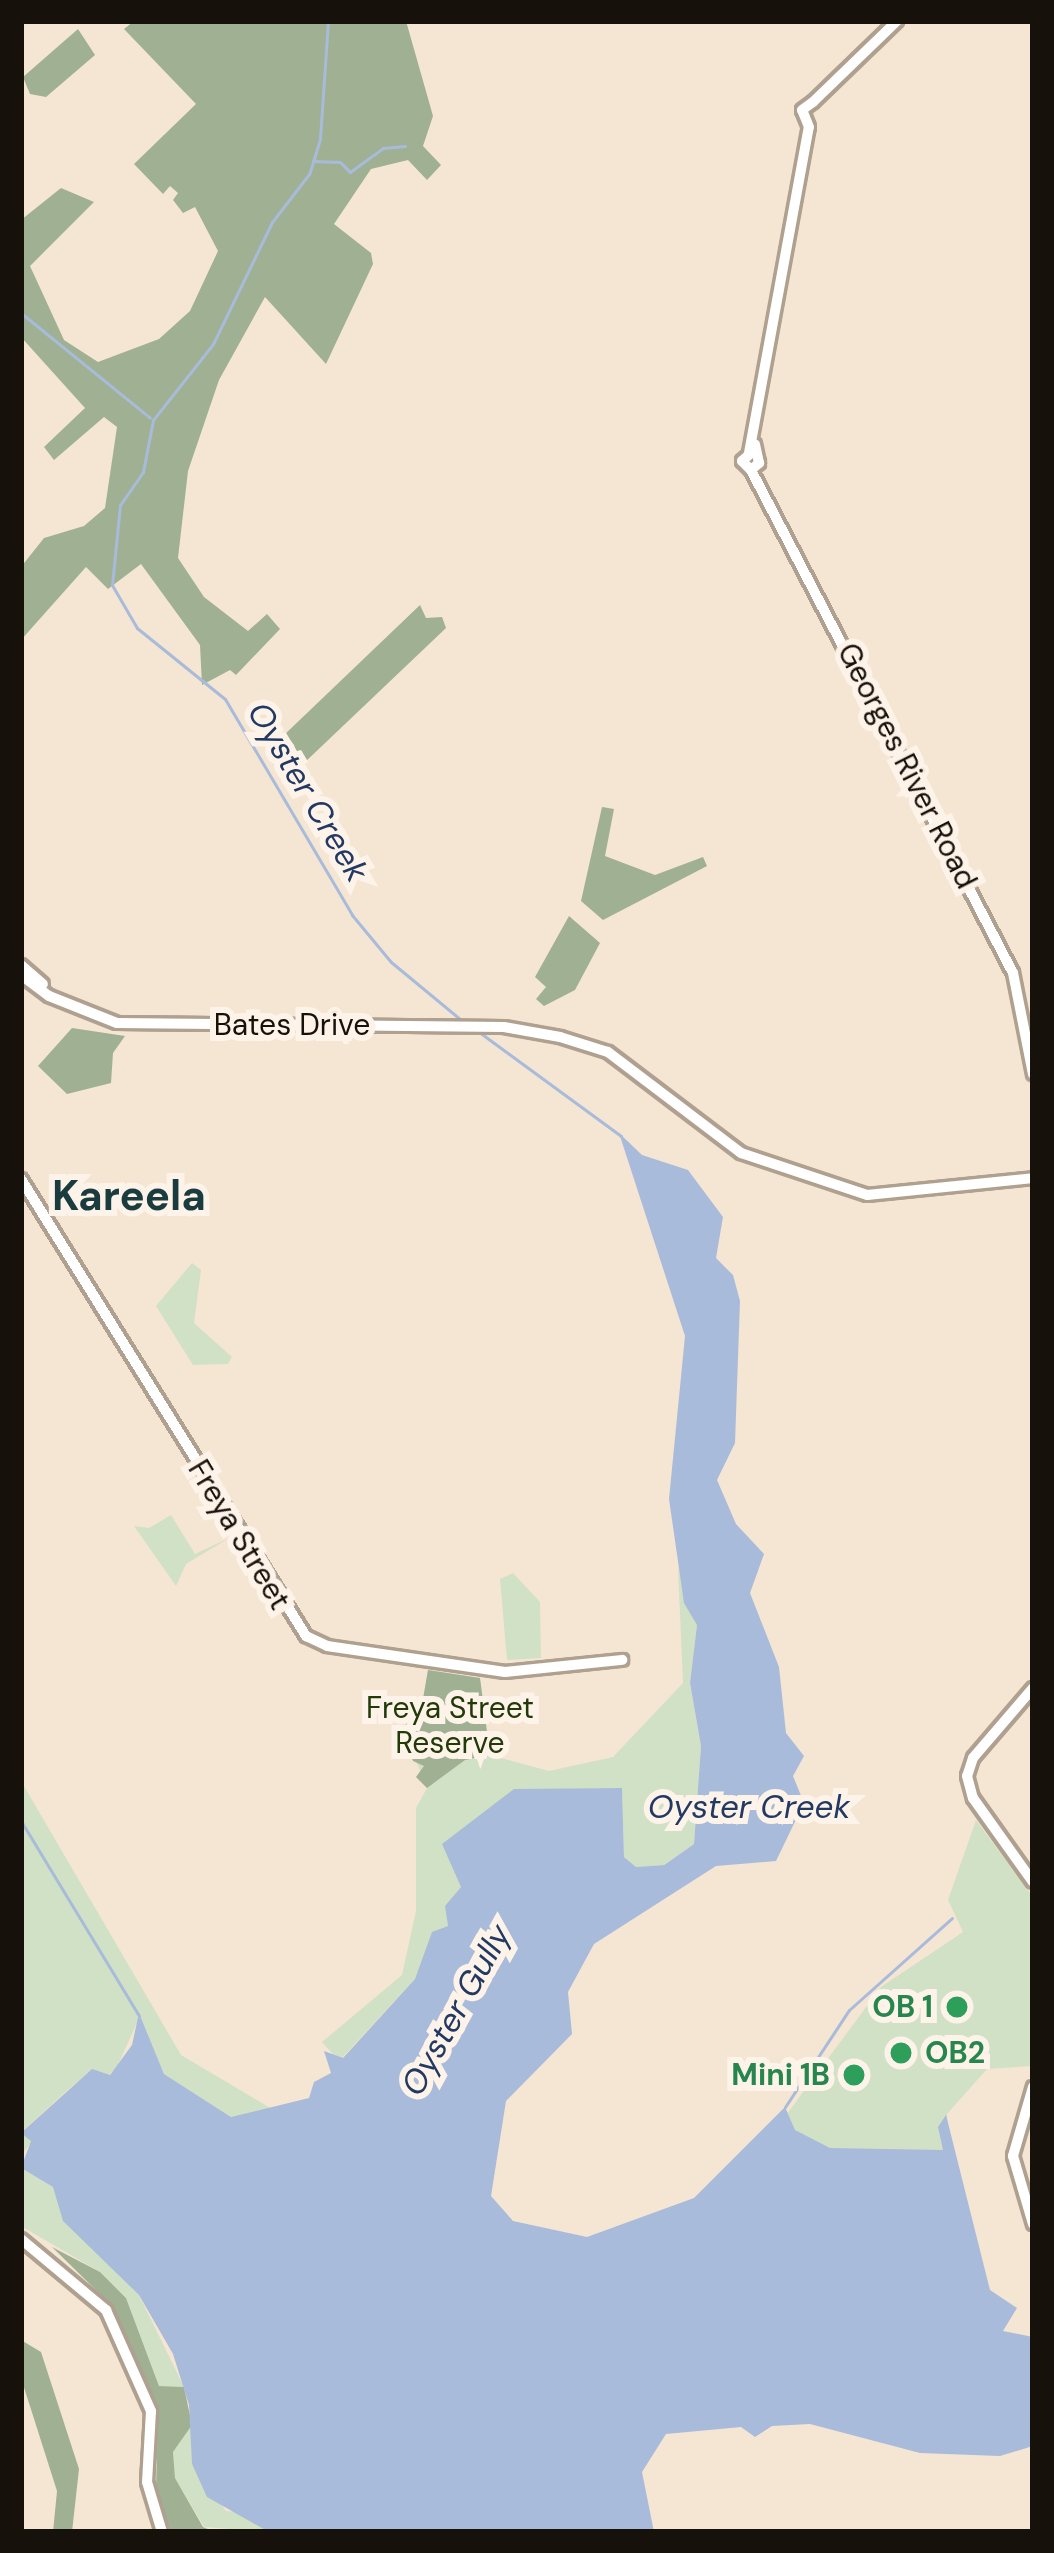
<!DOCTYPE html>
<style>
body{margin:0}
#map{position:relative;width:1054px;height:2553px;overflow:hidden;background:#f5e5d3;font-family:"DM Sans",sans-serif}
div>[style]{position:absolute}
[style*='--x']{left:calc(var(--x)*1px);top:calc(var(--y)*1px);width:calc(var(--w)*1px);rotate:calc(var(--a)*1deg)}
.green>*{inset:0;background:#d1e1c6}
.forest>*{inset:0;background:#9fb192}
.water>*{inset:0;background:#a9bbda}
.stream>*{height:3px;margin:-1.5px;padding:0 1.5px;transform-origin:1.5px;border-radius:1.5px;background:#a9bbda}
.roads{filter:drop-shadow(3px 0 #afa08f) drop-shadow(-3px 0 #afa08f) drop-shadow(0 3px #afa08f) drop-shadow(0 -3px #afa08f)}
.secondary>*{height:10px;margin:-5px;padding:0 5px;transform-origin:5px;border-radius:5px;background:#fff}
.dots>*{width:33px;height:33px;translate:-50% -50%;box-sizing:border-box;border:6px solid #fdf3e9;border-radius:50%}
span{translate:-50% -50%;white-space:nowrap;text-align:center;line-height:1.15;-webkit-text-stroke:12px #fdf3e9;paint-order:stroke}
.street-label{font-size:30px;color:#17110b}
.park-label{font-size:30px;color:#223a08}
.leisure-label{font-size:30px;color:#27864d;font-weight:700}
.right{translate:-100% -50%;text-align:right}
.left{translate:0 -50%;text-align:left}
.water-label{font-size:33px;color:#223963;font-style:italic}
.district-label{font-size:42px;color:#1a3c3f;font-weight:700}
.frame{position:absolute;inset:0;border:24px solid #17110b;pointer-events:none}
</style>
<div id="map">
<div class="green">
<div style="clip-path:polygon(192px 1263px,201px 1270px,194px 1323px,232px 1357px,228px 1364px,193px 1365px,156px 1306px)"></div>
<div style="clip-path:polygon(171px 1515px,195px 1554px,229px 1538px,186px 1564px,176px 1586px,134px 1526px,149px 1528px)"></div>
<div style="clip-path:polygon(678px 1568px,697px 1625px,690px 1683px,701px 1746px,694px 1844px,663px 1865px,636px 1867px,624px 1857px,622px 1788px,570px 1789px,455px 1867px,461px 1887px,446px 1906px,448px 1926px,435px 1932px,415px 1979px,339px 2061px,322px 2042px,402px 1975px,416px 1911px,416px 1808px,427px 1788px,403px 1729px,423px 1699px,428px 1670px,480px 1678px,490px 1755px,549px 1771px,613px 1757px,683px 1683px)"></div>
<div style="clip-path:polygon(513px 1573px,540px 1602px,541px 1658px,507px 1660px,500px 1579px)"></div>
<div style="clip-path:polygon(21px 1781px,181px 2055px,277px 2112px,231px 2117px,164px 2074px,140px 2016px,118px 2065px,109px 2075px,91px 2070px,63px 2094px,22px 2132px,32px 2141px,21px 2156px)"></div>
<div style="clip-path:polygon(976px 1820px,1033px 1897px,1031px 2066px,987px 2069px,947px 2114px,951px 2158px,836px 2156px,772px 2134px,881px 1987px,963px 1932px,948px 1900px)"></div>
<div style="clip-path:polygon(21px 2168px,53px 2187px,89px 2244px,139px 2295px,184px 2387px,159px 2386px,126px 2298px,100px 2272px,21px 2226px)"></div>
<div style="clip-path:polygon(192px 2425px,192px 2464px,226px 2511px,248px 2513px,269px 2532px,204px 2527px,175px 2478px,173px 2452px)"></div>
</div>
<div class="forest">
<div style="clip-path:polygon(134px 21px,406px 21px,433px 116px,423px 146px,441px 165px,427px 180px,408px 160px,371px 169px,334px 224px,371px 253px,373px 264px,326px 364px,265px 297px,219px 380px,188px 471px,178px 558px,204px 597px,248px 631px,267px 614px,280px 629px,236px 675px,230px 670px,202px 685px,200px 645px,141px 564px,108px 589px,86px 567px,21px 640px,21px 567px,44px 538px,84px 526px,105px 508px,117px 427px,104px 417px,54px 460px,44px 447px,85px 408px,21px 337px,21px 220px,61px 188px,94px 202px,30px 266px,64px 340px,98px 362px,159px 339px,190px 311px,218px 251px,195px 207px,183px 213px,173px 200px,178px 193px,170px 186px,163px 194px,134px 164px,196px 104px,124px 29px)"></div>
<div style="clip-path:polygon(78px 29px,95px 55px,46px 97px,30px 94px,23px 77px)"></div>
<div style="clip-path:polygon(420px 605px,426px 618px,442px 617px,446px 628px,303px 764px,283px 736px)"></div>
<div style="clip-path:polygon(602px 807px,614px 809px,605px 856px,655px 875px,703px 857px,707px 866px,603px 920px,581px 901px)"></div>
<div style="clip-path:polygon(569px 916px,600px 943px,575px 990px,544px 1006px,536px 999px,546px 987px,535px 977px)"></div>
<div style="clip-path:polygon(72px 1028px,125px 1036px,113px 1053px,111px 1083px,67px 1094px,38px 1066px)"></div>
<div style="clip-path:polygon(428px 1670px,480px 1678px,490px 1755px,465px 1760px,427px 1788px,416px 1777px,424px 1766px,413px 1761px,403px 1729px,423px 1699px)"></div>
<div style="clip-path:polygon(52px 2247px,100px 2272px,126px 2298px,159px 2386px,184px 2387px,192px 2425px,173px 2452px,175px 2478px,203px 2527px,215px 2532px,171px 2532px,156px 2488px,158px 2410px,101px 2295px)"></div>
<div style="clip-path:polygon(21px 2340px,41px 2352px,79px 2469px,72px 2532px,53px 2532px,57px 2491px,21px 2378px)"></div>
</div>
<div class="water">
<div style="clip-path:polygon(619px 1133px,642px 1155px,688px 1170px,723px 1217px,716px 1258px,733px 1275px,740px 1301px,735px 1443px,717px 1480px,736px 1524px,764px 1554px,750px 1593px,779px 1667px,786px 1733px,804px 1756px,793px 1776px,804px 1803px,776px 1861px,716px 1866px,594px 1944px,568px 1992px,572px 2034px,506px 2101px,491px 2196px,513px 2221px,587px 2237px,694px 2198px,785px 2107px,795px 2130px,830px 2148px,943px 2150px,938px 2127px,946px 2115px,990px 2290px,1017px 2308px,1003px 2331px,1033px 2337px,1033px 2446px,1000px 2456px,920px 2453px,810px 2424px,772px 2426px,755px 2437px,741px 2427px,666px 2434px,642px 2472px,654px 2532px,269px 2532px,207px 2497px,192px 2464px,189px 2405px,173px 2354px,139px 2295px,63px 2221px,53px 2187px,21px 2168px,31px 2141px,21px 2133px,92px 2069px,110px 2075px,132px 2045px,139px 2013px,164px 2074px,231px 2117px,309px 2098px,314px 2082px,331px 2073px,324px 2051px,343px 2058px,415px 1979px,432px 1932px,448px 1926px,445px 1906px,461px 1887px,442px 1844px,514px 1789px,622px 1788px,624px 1857px,636px 1867px,664px 1865px,694px 1844px,701px 1746px,690px 1683px,697px 1625px,684px 1603px,669px 1499px,685px 1336px)"></div>
</div>
<div class="stream">
<div style="--x:328;--y:21;--w:118;--a:93.9"></div>
<div style="--x:320;--y:139;--w:37;--a:107"></div>
<div style="--x:309;--y:174;--w:61;--a:127.6"></div>
<div style="--x:272;--y:222;--w:136;--a:115.8"></div>
<div style="--x:213;--y:344;--w:97;--a:128.3"></div>
<div style="--x:153;--y:420;--w:53;--a:100.9"></div>
<div style="--x:143;--y:472;--w:40;--a:124.9"></div>
<div style="--x:120;--y:505;--w:80;--a:95.7"></div>
<div style="--x:112;--y:585;--w:50;--a:59.8"></div>
<div style="--x:137;--y:628;--w:113;--a:38.9"></div>
<div style="--x:225;--y:699;--w:251;--a:59.5"></div>
<div style="--x:352;--y:915;--w:61;--a:50.3"></div>
<div style="--x:391;--y:962;--w:91;--a:39.6"></div>
<div style="--x:313;--y:161;--w:27;--a:2"></div>
<div style="--x:340;--y:162;--w:14;--a:45"></div>
<div style="--x:350;--y:172;--w:41;--a:-36"></div>
<div style="--x:383;--y:148;--w:22;--a:-5"></div>
<div style="--x:21;--y:313;--w:166;--a:39.1"></div>
<div style="--x:479;--y:1032;--w:176;--a:36.2"></div>
<div style="--x:21;--y:1821;--w:228;--a:58.8"></div>
<div style="--x:785;--y:2107;--w:116;--a:-56.6"></div>
<div style="--x:849;--y:2010;--w:138;--a:-41.8"></div>
</div>
<div class="roads">
<div class="secondary">
<div style="--x:813;--y:102;--w:117;--a:-44"></div>
<div style="--x:809;--y:127;--w:18;--a:-112"></div>
<div style="--x:802;--y:110;--w:14;--a:-36"></div>
<div style="--x:749;--y:453;--w:331;--a:-79.6"></div>
<div style="--x:751;--y:453;--w:12;--a:138"></div>
<div style="--x:742;--y:461;--w:13;--a:45"></div>
<div style="--x:751;--y:470;--w:11;--a:-41"></div>
<div style="--x:759;--y:463;--w:19;--a:-102"></div>
<div style="--x:751;--y:470;--w:567;--a:62.49"></div>
<div style="--x:1013;--y:973;--w:103;--a:78.8"></div>
<div style="--x:21;--y:965;--w:29;--a:41"></div>
<div style="--x:21;--y:975;--w:35;--a:37"></div>
<div style="--x:49;--y:996;--w:73;--a:21.7"></div>
<div style="--x:117;--y:1023;--w:387;--a:0.6"></div>
<div style="--x:504;--y:1027;--w:57;--a:10.1"></div>
<div style="--x:560;--y:1037;--w:50;--a:17.4"></div>
<div style="--x:608;--y:1052;--w:167;--a:37.2"></div>
<div style="--x:741;--y:1153;--w:133;--a:18.4"></div>
<div style="--x:867;--y:1195;--w:167;--a:-5.8"></div>
<div style="--x:21;--y:1179;--w:539;--a:58.05"></div>
<div style="--x:306;--y:1636;--w:23;--a:25"></div>
<div style="--x:327;--y:1646;--w:180;--a:8.3"></div>
<div style="--x:505;--y:1672;--w:118;--a:-5.9"></div>
<div style="--x:1033;--y:1688;--w:92;--a:130.6"></div>
<div style="--x:973;--y:1758;--w:19;--a:108"></div>
<div style="--x:967;--y:1776;--w:23;--a:75"></div>
<div style="--x:973;--y:1798;--w:103;--a:54.5"></div>
<div style="--x:1033;--y:2087;--w:72;--a:106.2"></div>
<div style="--x:1013;--y:2156;--w:71;--a:73.6"></div>
<div style="--x:21;--y:2239;--w:111;--a:39.9"></div>
<div style="--x:106;--y:2310;--w:111;--a:66"></div>
<div style="--x:151;--y:2411;--w:71;--a:93.2"></div>
<div style="--x:147;--y:2482;--w:52;--a:73.3"></div>
</div>
</div>
<div class="dots">
<div style="left:957px;top:2007px;background:#2e9e5b"></div>
<div style="left:901px;top:2053px;background:#2e9e5b"></div>
<div style="left:854px;top:2075px;background:#2e9e5b"></div>
</div>
<div class="street-label">
<span style="left:907px;top:766px;rotate:63deg">Georges River Road</span>
<span style="left:292px;top:1025px">Bates Drive</span>
<span style="left:239px;top:1535px;rotate:59deg">Freya Street</span>
</div>
<div class="park-label">
<span style="left:450px;top:1725px">Freya Street<br>Reserve</span>
</div>
<div class="leisure-label">
<span class="right" style="left:933px;top:2007px">OB 1</span>
<span class="left" style="left:925px;top:2053px">OB2</span>
<span class="right" style="left:830px;top:2075px">Mini 1B</span>
</div>
<div class="water-label">
<span style="left:308px;top:792px;rotate:59deg">Oyster Creek</span>
<span style="left:749px;top:1807px">Oyster Creek</span>
<span style="left:456px;top:2010px;rotate:-61deg">Oyster Gully</span>
</div>
<div class="district-label">
<span style="left:129px;top:1196px">Kareela</span>
</div>
<div class="frame"></div>
</div>
